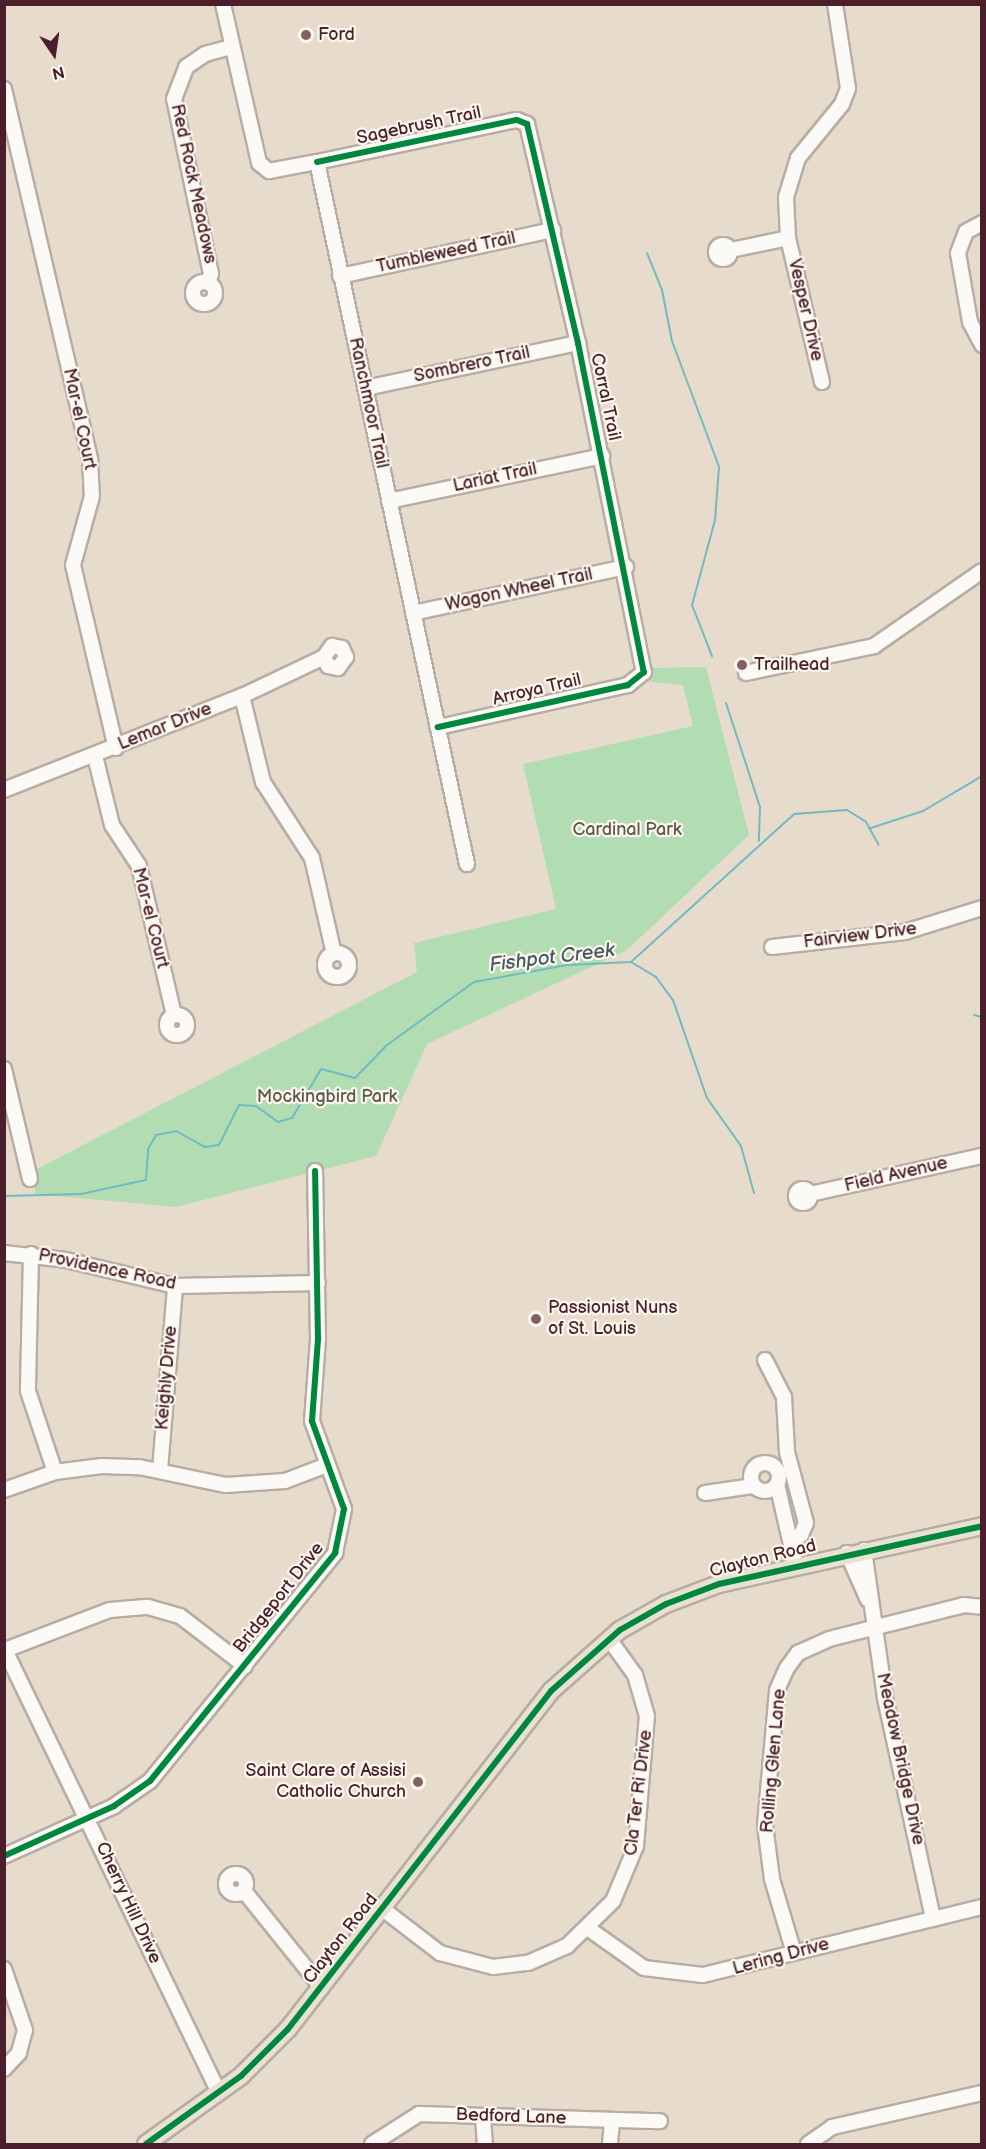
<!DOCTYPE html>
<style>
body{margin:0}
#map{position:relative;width:986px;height:2149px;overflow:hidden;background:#e7dccc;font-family:"Balsamiq Sans",sans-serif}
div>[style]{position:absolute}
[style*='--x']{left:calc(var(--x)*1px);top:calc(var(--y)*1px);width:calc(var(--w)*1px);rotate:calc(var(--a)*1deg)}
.green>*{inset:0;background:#b2ddb3}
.stream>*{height:2px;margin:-1px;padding:0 1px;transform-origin:1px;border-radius:1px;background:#72bac3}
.roads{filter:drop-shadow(2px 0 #b8ada4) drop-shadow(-2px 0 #b8ada4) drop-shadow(0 2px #b8ada4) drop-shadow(0 -2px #b8ada4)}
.minor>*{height:14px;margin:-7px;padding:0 7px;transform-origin:7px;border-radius:7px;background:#fbfaf7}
.minor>.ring{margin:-7px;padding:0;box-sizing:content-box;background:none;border:14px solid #fbfaf7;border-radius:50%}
.major>*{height:16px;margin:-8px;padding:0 8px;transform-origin:8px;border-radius:8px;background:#eae1d5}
.cycleway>*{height:6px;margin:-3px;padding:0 3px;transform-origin:3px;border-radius:3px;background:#00873e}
.dots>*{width:16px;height:16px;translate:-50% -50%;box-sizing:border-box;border:3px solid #fbf7ec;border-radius:50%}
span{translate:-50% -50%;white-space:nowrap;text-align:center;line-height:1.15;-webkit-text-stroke:4.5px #fbf7ec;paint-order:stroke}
.poi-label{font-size:18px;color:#4a1f2b}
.left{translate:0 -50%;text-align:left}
.right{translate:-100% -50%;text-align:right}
.street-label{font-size:18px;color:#4a1f2b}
.park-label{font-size:18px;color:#5c584e}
.water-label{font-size:20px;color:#465766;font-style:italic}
.frame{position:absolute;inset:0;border:6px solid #4a1f2b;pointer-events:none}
.north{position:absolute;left:24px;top:24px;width:60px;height:60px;-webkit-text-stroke:4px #fbf7ec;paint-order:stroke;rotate:167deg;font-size:16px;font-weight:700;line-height:24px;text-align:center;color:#4a1f2b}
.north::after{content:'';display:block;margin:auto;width:21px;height:27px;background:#4a1f2b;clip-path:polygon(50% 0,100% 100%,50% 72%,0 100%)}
</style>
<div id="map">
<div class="green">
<div style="clip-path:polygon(706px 667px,749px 835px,627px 950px,427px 1044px,376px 1156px,176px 1207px,35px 1194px,35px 1170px,417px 972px,414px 943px,556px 909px,523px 764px,693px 726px,683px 685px,651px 682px,653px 668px)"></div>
</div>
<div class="stream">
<div style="--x:647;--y:253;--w:40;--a:68"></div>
<div style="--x:662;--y:290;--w:52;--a:78.9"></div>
<div style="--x:672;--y:341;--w:134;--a:69.5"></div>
<div style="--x:719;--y:467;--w:53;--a:94.3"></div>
<div style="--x:715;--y:520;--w:88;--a:105.1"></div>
<div style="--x:692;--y:605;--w:55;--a:68.6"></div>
<div style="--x:726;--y:703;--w:109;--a:71.9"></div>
<div style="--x:760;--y:807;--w:34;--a:92"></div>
<div style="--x:871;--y:828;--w:55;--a:-18.1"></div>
<div style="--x:923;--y:811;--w:69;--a:-30.7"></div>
<div style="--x:631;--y:962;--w:29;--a:31"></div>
<div style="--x:656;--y:977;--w:29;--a:54"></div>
<div style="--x:673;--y:1000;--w:104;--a:70.9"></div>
<div style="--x:707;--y:1098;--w:59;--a:54.7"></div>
<div style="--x:741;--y:1146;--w:49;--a:74.5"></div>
<div style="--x:974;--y:1015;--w:8;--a:14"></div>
<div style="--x:4;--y:1196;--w:77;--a:-1.5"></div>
<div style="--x:81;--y:1194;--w:66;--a:-12.2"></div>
<div style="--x:146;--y:1180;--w:31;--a:-86"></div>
<div style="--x:148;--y:1149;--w:16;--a:-60"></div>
<div style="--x:156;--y:1135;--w:20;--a:-11"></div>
<div style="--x:176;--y:1131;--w:33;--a:29"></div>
<div style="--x:205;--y:1147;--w:14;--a:-8"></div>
<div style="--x:219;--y:1145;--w:45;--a:-63.4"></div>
<div style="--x:239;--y:1105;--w:17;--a:3"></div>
<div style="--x:256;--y:1106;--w:27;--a:36"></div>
<div style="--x:278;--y:1122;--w:15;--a:-16"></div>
<div style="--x:292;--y:1118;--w:57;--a:-59.4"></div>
<div style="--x:321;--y:1069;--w:35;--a:15"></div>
<div style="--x:355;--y:1078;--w:46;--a:-45.9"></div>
<div style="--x:387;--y:1045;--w:107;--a:-35.9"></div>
<div style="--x:474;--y:982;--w:96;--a:-10.3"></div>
<div style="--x:568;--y:965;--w:63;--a:-2.7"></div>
<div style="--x:631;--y:962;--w:220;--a:-42.2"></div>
<div style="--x:794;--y:814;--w:53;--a:-4.3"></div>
<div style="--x:847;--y:810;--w:22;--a:32"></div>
<div style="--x:866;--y:822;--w:26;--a:61"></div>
</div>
<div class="roads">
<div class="minor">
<div style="--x:223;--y:4;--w:163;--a:77.2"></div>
<div style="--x:259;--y:163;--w:13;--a:39"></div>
<div style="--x:269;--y:171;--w:49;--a:-10.6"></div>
<div style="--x:317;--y:162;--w:718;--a:77.94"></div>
<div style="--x:4;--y:89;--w:381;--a:76.9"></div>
<div style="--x:90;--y:460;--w:36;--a:87"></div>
<div style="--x:92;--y:496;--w:72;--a:105.4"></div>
<div style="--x:73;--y:565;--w:188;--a:76.8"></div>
<div style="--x:317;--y:162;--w:204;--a:-11.9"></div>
<div style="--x:517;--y:120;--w:11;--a:22"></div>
<div style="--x:527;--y:124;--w:225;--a:76.9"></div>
<div style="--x:578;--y:343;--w:336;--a:78.7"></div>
<div style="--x:644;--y:672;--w:21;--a:141"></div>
<div style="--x:628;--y:685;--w:195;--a:167.5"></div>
<div style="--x:982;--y:223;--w:18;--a:151"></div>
<div style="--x:966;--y:232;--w:22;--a:111"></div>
<div style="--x:958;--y:253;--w:70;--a:80.1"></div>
<div style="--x:970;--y:322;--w:26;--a:62"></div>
<div class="ring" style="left:716px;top:245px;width:0;height:0"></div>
<div style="--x:731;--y:250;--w:58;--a:-11.9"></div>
<div style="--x:340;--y:276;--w:218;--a:-12.2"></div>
<div class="ring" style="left:193px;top:282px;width:8px;height:8px"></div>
<div style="--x:208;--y:283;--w:9;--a:-72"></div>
<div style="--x:211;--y:274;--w:179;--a:-101.9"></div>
<div style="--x:174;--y:99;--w:34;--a:-69"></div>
<div style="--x:186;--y:67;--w:23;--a:-34"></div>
<div style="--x:205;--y:54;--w:28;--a:-15"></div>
<div style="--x:822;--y:382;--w:148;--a:-103.3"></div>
<div style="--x:788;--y:238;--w:41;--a:-92.8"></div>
<div style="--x:786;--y:197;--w:41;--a:-72.9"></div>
<div style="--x:798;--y:158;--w:70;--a:-50.8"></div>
<div style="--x:842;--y:104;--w:17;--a:-69"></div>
<div style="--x:848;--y:88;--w:85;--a:-98.8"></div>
<div style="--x:366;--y:388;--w:217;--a:-12"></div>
<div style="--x:389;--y:501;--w:218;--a:-11.9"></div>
<div style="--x:413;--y:613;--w:218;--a:-12.2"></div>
<div style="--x:746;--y:673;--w:131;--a:-11.9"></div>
<div style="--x:874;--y:646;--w:131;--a:-34.8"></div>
<div style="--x:242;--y:696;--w:89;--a:76.3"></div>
<div style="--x:263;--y:782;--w:90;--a:57.2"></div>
<div style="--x:312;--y:858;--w:98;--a:77.1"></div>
<div style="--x:95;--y:756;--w:71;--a:76.2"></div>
<div style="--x:112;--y:825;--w:49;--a:56.6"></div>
<div style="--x:139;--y:866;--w:153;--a:76.8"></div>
<div style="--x:4;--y:790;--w:256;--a:-21.6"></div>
<div style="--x:242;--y:696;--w:91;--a:-25.4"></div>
<div style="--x:324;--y:657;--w:14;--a:-54"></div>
<div style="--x:332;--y:646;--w:10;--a:11"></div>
<div style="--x:342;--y:648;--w:10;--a:66"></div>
<div style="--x:346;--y:657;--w:14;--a:126"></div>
<div style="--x:338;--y:668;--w:10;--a:-169"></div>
<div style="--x:328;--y:666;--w:10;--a:-114"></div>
<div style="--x:772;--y:947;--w:134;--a:-6.4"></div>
<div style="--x:905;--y:932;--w:81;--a:-17.3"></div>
<div class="ring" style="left:325px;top:953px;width:10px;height:10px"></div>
<div class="ring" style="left:167px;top:1015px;width:6px;height:6px"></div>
<div style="--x:4;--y:1069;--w:113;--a:76.7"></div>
<div class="ring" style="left:796px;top:1189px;width:0;height:0"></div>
<div style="--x:810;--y:1194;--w:176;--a:-12.5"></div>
<div style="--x:4;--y:1253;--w:62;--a:6.4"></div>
<div style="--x:66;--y:1260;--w:112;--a:13.4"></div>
<div style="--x:175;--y:1286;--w:143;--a:-1.2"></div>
<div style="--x:31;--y:1254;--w:137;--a:91.3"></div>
<div style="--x:28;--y:1391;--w:85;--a:71.6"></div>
<div style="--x:765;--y:1360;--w:42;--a:62.8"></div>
<div style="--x:784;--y:1397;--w:55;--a:86.9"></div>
<div style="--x:787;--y:1452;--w:73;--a:75"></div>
<div style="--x:806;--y:1523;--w:13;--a:113"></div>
<div style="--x:801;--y:1535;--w:11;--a:158"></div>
<div class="ring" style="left:751px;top:1463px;width:14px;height:14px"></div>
<div style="--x:160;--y:1470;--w:185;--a:-85.3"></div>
<div style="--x:777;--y:1484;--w:84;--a:77"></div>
<div style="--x:4;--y:1490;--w:54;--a:-19.4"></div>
<div style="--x:55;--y:1472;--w:47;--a:-7.3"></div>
<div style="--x:102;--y:1466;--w:37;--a:2"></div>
<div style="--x:139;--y:1467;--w:89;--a:11.7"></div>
<div style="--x:226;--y:1485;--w:59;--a:-3.9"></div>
<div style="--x:285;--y:1481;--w:45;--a:-20.9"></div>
<div style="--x:705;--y:1493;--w:49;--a:-8.3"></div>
<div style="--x:864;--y:1550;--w:149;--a:81.9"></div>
<div style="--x:885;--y:1698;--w:226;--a:77.7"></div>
<div style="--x:847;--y:1553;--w:51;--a:65.9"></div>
<div style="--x:4;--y:1648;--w:494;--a:64.2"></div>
<div style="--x:5;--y:1650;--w:112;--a:-20.9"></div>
<div style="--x:110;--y:1610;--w:38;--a:-5"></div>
<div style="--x:148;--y:1607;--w:33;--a:16"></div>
<div style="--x:180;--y:1616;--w:82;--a:37.6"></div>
<div style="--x:4;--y:1856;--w:121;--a:-24.4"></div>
<div style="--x:114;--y:1806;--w:44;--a:-34.8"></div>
<div style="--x:150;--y:1781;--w:294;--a:-50.9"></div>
<div style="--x:335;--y:1553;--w:45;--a:-78.4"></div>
<div style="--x:344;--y:1509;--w:94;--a:-110"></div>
<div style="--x:312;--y:1421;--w:82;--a:-85.8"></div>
<div style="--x:318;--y:1339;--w:168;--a:-91"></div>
<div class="ring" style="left:226px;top:1874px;width:6px;height:6px"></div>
<div style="--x:244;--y:1891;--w:124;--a:51.2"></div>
<div style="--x:384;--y:1910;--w:71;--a:37.5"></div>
<div style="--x:440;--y:1953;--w:55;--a:14.8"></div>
<div style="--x:493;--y:1967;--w:35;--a:-7"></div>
<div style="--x:528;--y:1963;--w:43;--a:-23.6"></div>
<div style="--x:567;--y:1946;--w:64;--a:-44.4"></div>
<div style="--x:613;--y:1901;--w:60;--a:-67.3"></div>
<div style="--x:636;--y:1846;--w:130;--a:-85.2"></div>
<div style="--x:647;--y:1716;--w:43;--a:-106.3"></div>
<div style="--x:635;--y:1675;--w:44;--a:-125.8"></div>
<div style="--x:589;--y:1929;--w:67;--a:35.3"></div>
<div style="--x:644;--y:1968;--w:59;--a:6.8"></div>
<div style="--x:703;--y:1975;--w:287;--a:-13.7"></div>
<div style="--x:794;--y:1953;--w:77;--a:-106.6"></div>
<div style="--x:772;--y:1879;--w:54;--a:-97.4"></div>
<div style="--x:765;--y:1825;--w:136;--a:-84.9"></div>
<div style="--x:777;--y:1690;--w:24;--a:-66"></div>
<div style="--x:787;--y:1668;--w:19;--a:-54"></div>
<div style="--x:798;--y:1653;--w:34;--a:-24"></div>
<div style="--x:829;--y:1639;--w:139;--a:-14.1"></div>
<div style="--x:964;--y:1605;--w:18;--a:6"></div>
<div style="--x:4;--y:1969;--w:65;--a:71"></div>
<div style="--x:25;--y:2030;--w:24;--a:105"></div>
<div style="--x:19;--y:2053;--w:22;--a:133"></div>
<div style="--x:483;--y:2117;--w:27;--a:86"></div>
<div style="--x:372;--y:2144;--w:56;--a:-32.6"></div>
<div style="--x:419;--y:2114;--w:241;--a:1.7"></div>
<div style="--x:610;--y:2144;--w:24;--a:-85"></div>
<div style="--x:808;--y:2144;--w:29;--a:-35"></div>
<div style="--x:832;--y:2127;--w:154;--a:-12.8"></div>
</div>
<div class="major">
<div style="--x:146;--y:2144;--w:117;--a:-35.6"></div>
<div style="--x:241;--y:2076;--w:66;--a:-45"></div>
<div style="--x:288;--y:2029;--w:428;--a:-52.1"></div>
<div style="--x:551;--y:1691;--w:92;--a:-41.5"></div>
<div style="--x:620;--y:1630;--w:53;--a:-29.5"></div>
<div style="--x:666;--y:1604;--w:57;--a:-20.7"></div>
<div style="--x:719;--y:1584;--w:269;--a:-12.4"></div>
</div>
</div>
<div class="cycleway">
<div style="--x:317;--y:162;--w:204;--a:-11.9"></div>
<div style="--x:517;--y:120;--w:11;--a:22"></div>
<div style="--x:527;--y:124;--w:225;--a:76.9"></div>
<div style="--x:578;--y:343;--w:336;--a:78.7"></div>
<div style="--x:644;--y:672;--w:21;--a:141"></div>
<div style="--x:628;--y:685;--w:195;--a:167.5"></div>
<div style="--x:4;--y:1856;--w:121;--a:-24.4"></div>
<div style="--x:114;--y:1806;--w:44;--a:-34.8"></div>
<div style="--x:150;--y:1781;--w:294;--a:-50.9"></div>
<div style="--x:335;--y:1553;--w:45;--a:-78.4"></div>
<div style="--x:344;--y:1509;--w:94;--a:-110"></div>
<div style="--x:312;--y:1421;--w:82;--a:-85.8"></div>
<div style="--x:318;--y:1339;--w:168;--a:-91"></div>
<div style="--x:146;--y:2144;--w:117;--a:-35.6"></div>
<div style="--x:241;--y:2076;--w:66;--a:-45"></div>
<div style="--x:288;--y:2029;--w:428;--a:-52.1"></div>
<div style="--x:551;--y:1691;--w:92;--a:-41.5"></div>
<div style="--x:620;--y:1630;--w:53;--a:-29.5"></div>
<div style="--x:666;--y:1604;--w:57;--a:-20.7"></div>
<div style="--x:719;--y:1584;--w:269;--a:-12.4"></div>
</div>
<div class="dots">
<div style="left:306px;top:35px;background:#816163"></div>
<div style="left:742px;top:665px;background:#816163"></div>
<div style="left:536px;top:1319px;background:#816163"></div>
<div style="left:418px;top:1782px;background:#816163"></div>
</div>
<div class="poi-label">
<span class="left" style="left:318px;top:35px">Ford</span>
<span class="left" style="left:754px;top:665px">Trailhead</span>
<span class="left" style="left:548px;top:1319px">Passionist Nuns<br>of St. Louis</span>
<span class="right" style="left:406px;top:1782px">Saint Clare of Assisi<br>Catholic Church</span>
</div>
<div class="street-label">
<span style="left:419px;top:126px;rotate:-12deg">Sagebrush Trail</span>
<span style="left:193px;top:184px;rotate:78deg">Red Rock Meadows</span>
<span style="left:446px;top:253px;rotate:-12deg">Tumbleweed Trail</span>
<span style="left:805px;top:310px;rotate:77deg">Vesper Drive</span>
<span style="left:472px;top:365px;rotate:-12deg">Sombrero Trail</span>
<span style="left:605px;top:397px;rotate:78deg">Corral Trail</span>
<span style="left:368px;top:403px;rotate:78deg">Ranchmoor Trail</span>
<span style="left:79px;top:419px;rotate:78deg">Mar-el Court</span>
<span style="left:495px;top:478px;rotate:-12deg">Lariat Trail</span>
<span style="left:519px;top:590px;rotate:-12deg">Wagon Wheel Trail</span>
<span style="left:537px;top:690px;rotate:-13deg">Arroya Trail</span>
<span style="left:165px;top:727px;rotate:-22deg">Lemar Drive</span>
<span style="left:150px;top:918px;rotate:76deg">Mar-el Court</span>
<span style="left:860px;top:936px;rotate:-7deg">Fairview Drive</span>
<span style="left:896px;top:1175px;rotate:-13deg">Field Avenue</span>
<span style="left:107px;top:1270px;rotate:12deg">Providence Road</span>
<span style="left:167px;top:1378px;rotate:-85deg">Keighly Drive</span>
<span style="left:763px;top:1559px;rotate:-14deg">Clayton Road</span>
<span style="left:279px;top:1598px;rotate:-52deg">Bridgeport Drive</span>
<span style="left:900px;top:1759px;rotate:78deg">Meadow Bridge Drive</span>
<span style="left:774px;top:1761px;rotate:-85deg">Rolling Glen Lane</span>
<span style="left:639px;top:1793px;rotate:-83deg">Cla Ter Ri Drive</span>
<span style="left:128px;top:1903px;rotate:65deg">Cherry Hill Drive</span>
<span style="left:341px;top:1939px;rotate:-52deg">Clayton Road</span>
<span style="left:781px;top:1957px;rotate:-15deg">Lering Drive</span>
<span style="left:511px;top:2117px;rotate:2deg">Bedford Lane</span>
</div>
<div class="park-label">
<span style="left:627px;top:830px">Cardinal Park</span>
<span style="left:327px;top:1097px">Mockingbird Park</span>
</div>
<div class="water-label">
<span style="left:552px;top:958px;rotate:-7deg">Fishpot Creek</span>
</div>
<div class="frame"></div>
<div class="north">N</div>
</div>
